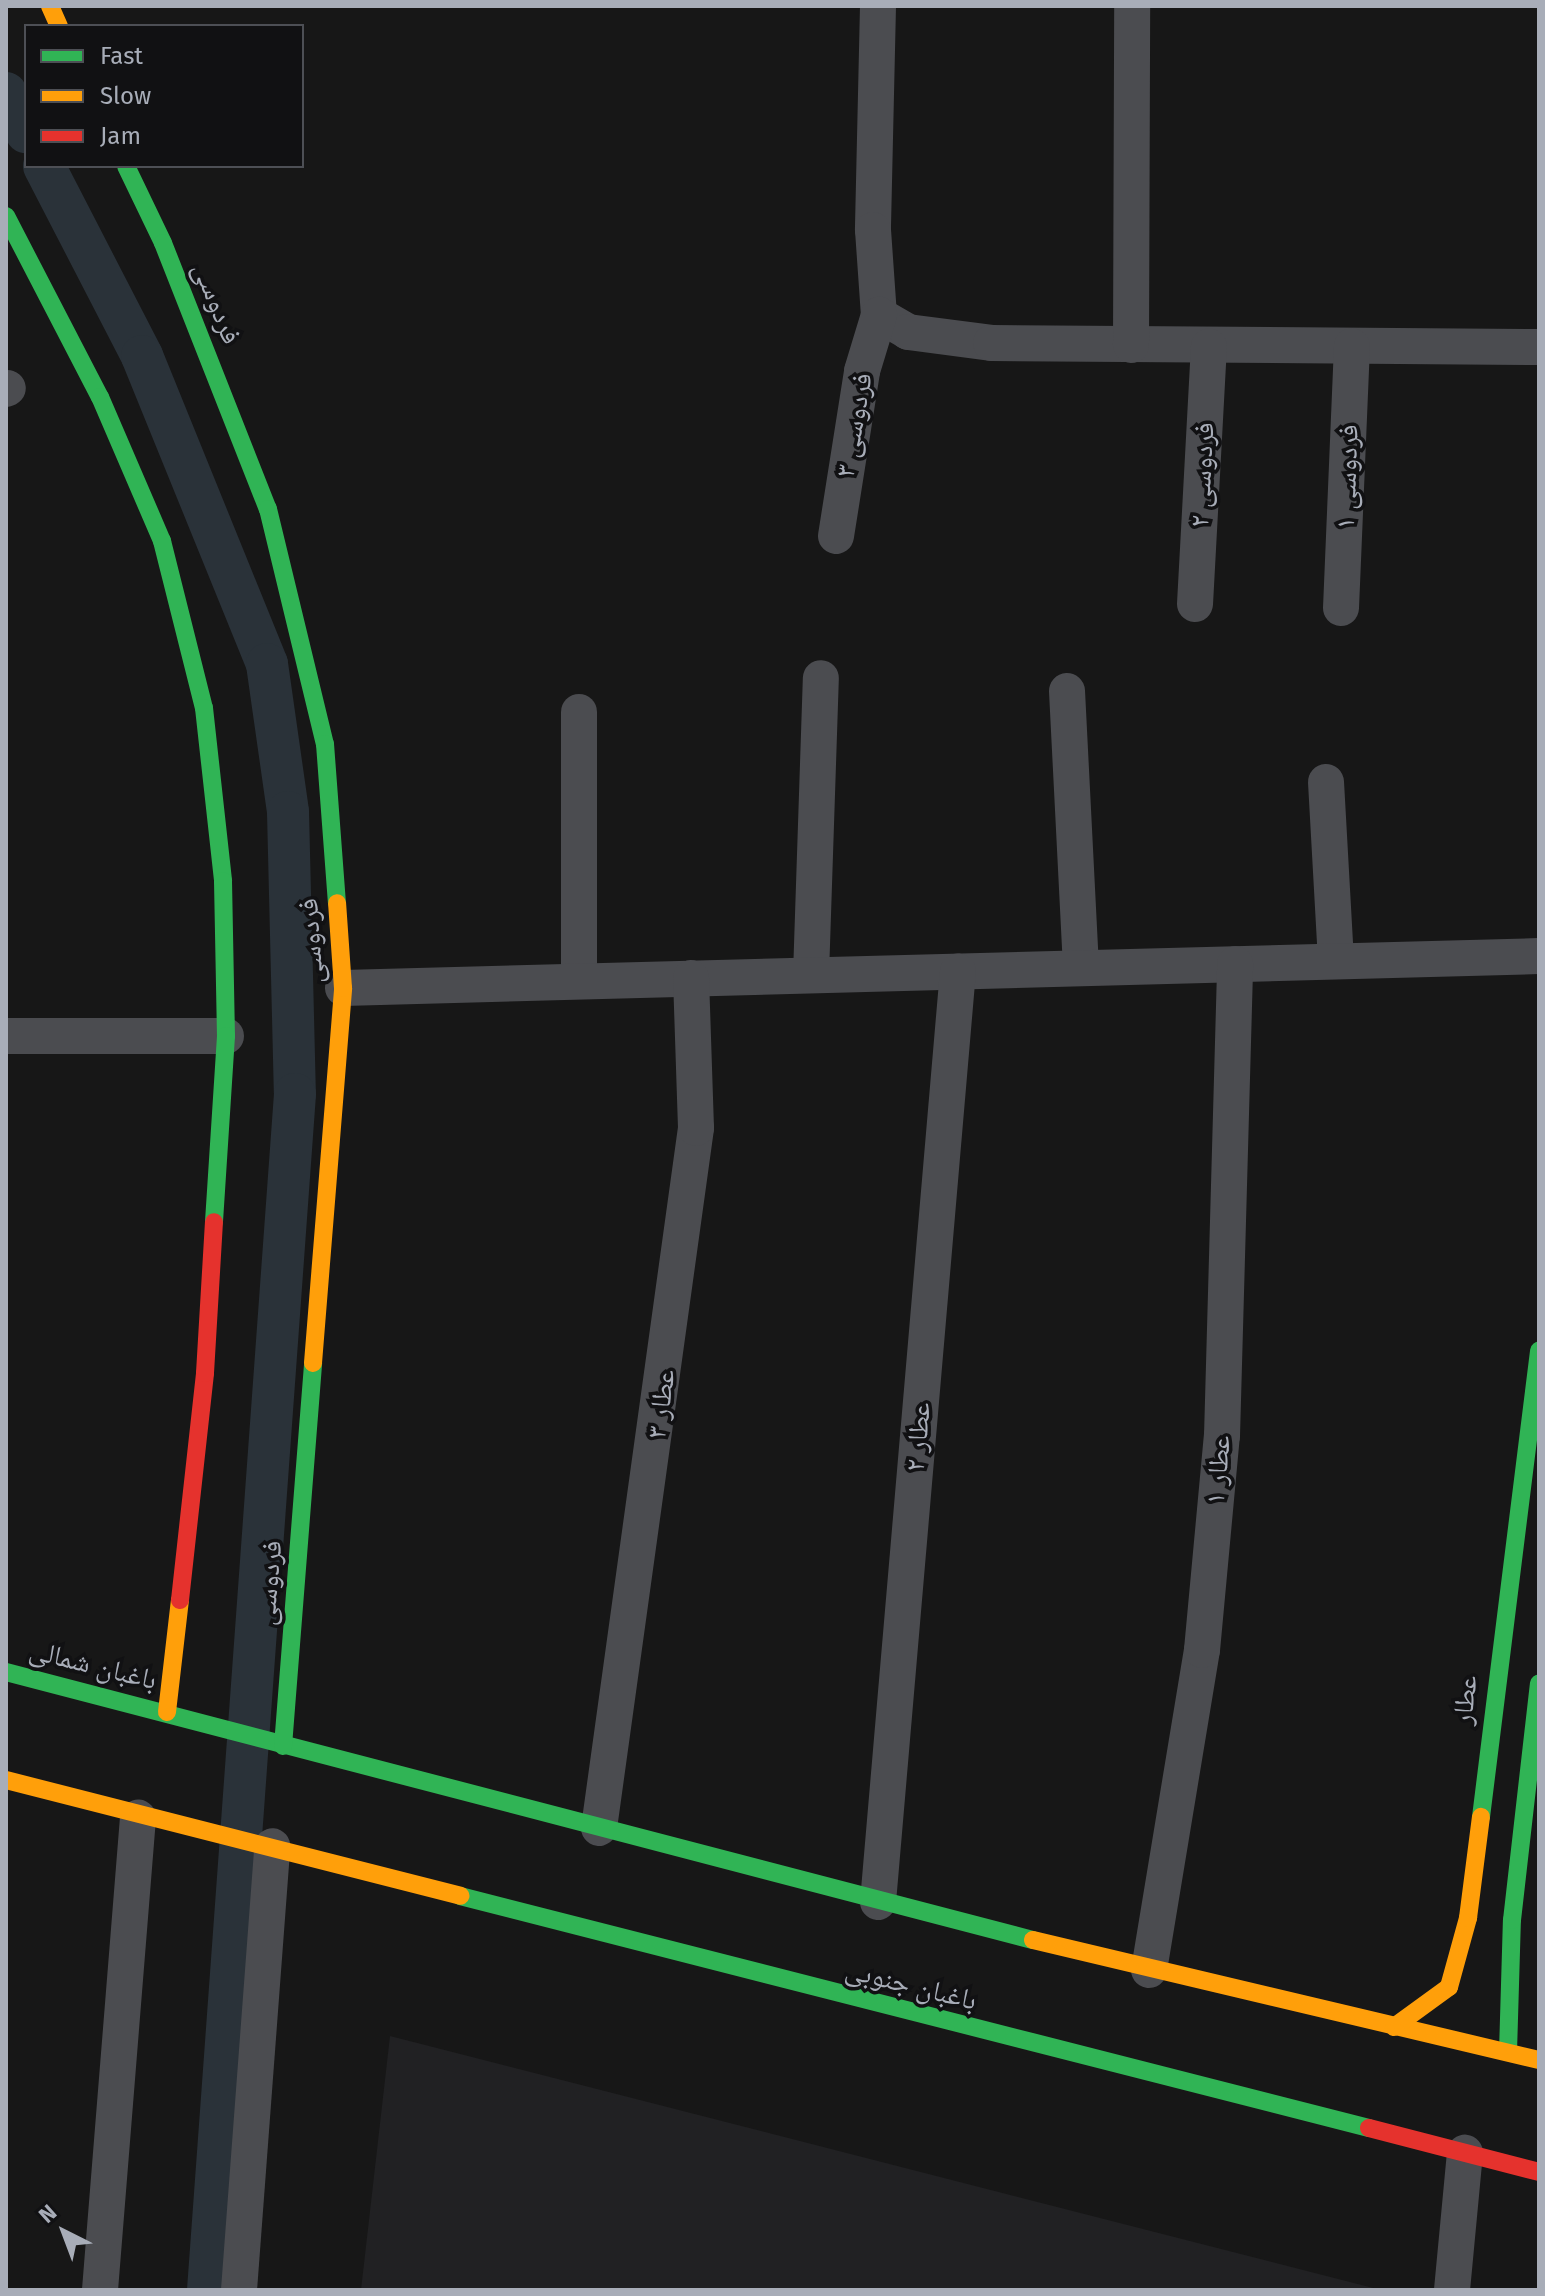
<!DOCTYPE html>
<meta charset="utf-8">
<style>
body{margin:0}
#map{position:relative;width:1545px;height:2296px;overflow:hidden;background:#171717;font-family:"Fira Sans","Noto Naskh Arabic",sans-serif}
div>[style]{position:absolute}
[style*='--x']{left:calc(var(--x)*1px);top:calc(var(--y)*1px);width:calc(var(--w)*1px);rotate:calc(var(--a)*1deg)}
.built>*{inset:0;background:#212123}
.canal>*{height:42px;margin:-21px;padding:0 21px;transform-origin:21px;border-radius:21px;background:#2a3239}
.street>*{height:36px;margin:-18px;padding:0 18px;transform-origin:18px;border-radius:18px;background:#4b4c50}
.fast>*{height:18px;margin:-9px;padding:0 9px;transform-origin:9px;border-radius:9px;background:#30b455}
.slow>*{height:18px;margin:-9px;padding:0 9px;transform-origin:9px;border-radius:9px;background:#ff9f0a}
.jam>*{height:18px;margin:-9px;padding:0 9px;transform-origin:9px;border-radius:9px;background:#e5322d}
span{translate:-50% -50%;white-space:nowrap;text-align:center;line-height:1.15;-webkit-text-stroke:7px #111113;paint-order:stroke}
.street-label{font-size:28px;color:#a8adb8}
.frame{position:absolute;inset:0;border:8px solid #a8adb8;pointer-events:none}
.legend{position:absolute;left:24px;top:24px;width:280px;height:144px;box-sizing:border-box;background:#111113;border:2px solid #4d4f55;margin:0;padding:10px 14px;list-style:none;font-size:24px;color:#a8adb8}
.legend li{display:flex;align-items:center;gap:16px;height:40px}
.legend b{width:40px;border:2px solid #4d4f55}
.north{position:absolute;left:24px;top:2192px;width:80px;height:80px;-webkit-text-stroke:6px #111113;paint-order:stroke;rotate:318deg;font-size:22px;font-weight:700;line-height:32px;text-align:center;color:#a8adb8}
.north::after{content:'';display:block;margin:auto;width:28px;height:36px;background:#a8adb8;clip-path:polygon(50% 0,100% 100%,50% 72%,0 100%)}
</style>
<div id="map">
<div class="built">
<div style="clip-path:polygon(390px 2036px,1381px 2290px,361px 2290px)"></div>
</div>
<div class="canal">
<div style="--x:6;--y:93;--w:44;--a:62.9"></div>
<div style="--x:44;--y:166;--w:214;--a:62.7"></div>
<div style="--x:142;--y:356;--w:332;--a:67.9"></div>
<div style="--x:267;--y:664;--w:149;--a:81.9"></div>
<div style="--x:288;--y:812;--w:282;--a:88.6"></div>
<div style="--x:295;--y:1094;--w:1199;--a:94.16"></div>
</div>
<div class="street">
<div style="--x:878;--y:6;--w:224;--a:91.3"></div>
<div style="--x:873;--y:230;--w:85;--a:86"></div>
<div style="--x:879;--y:315;--w:34;--a:30"></div>
<div style="--x:908;--y:332;--w:84;--a:7.5"></div>
<div style="--x:991;--y:343;--w:548;--a:0.42"></div>
<div style="--x:1131;--y:345;--w:339;--a:-89.8"></div>
<div style="--x:6;--y:389;--w:2;--a:-27"></div>
<div style="--x:836;--y:536;--w:167;--a:-81"></div>
<div style="--x:862;--y:371;--w:59;--a:-73.1"></div>
<div style="--x:1195;--y:604;--w:258;--a:-86.9"></div>
<div style="--x:1341;--y:608;--w:262;--a:-87.6"></div>
<div style="--x:1067;--y:691;--w:277;--a:87.1"></div>
<div style="--x:1326;--y:782;--w:179;--a:86.8"></div>
<div style="--x:811;--y:975;--w:297;--a:-88.1"></div>
<div style="--x:579;--y:981;--w:269;--a:-90"></div>
<div style="--x:343;--y:988;--w:1196;--a:-1.53"></div>
<div style="--x:6;--y:1036;--w:220;--a:0"></div>
<div style="--x:599;--y:1828;--w:707;--a:-82.11"></div>
<div style="--x:696;--y:1128;--w:150;--a:-91.9"></div>
<div style="--x:878;--y:1902;--w:934;--a:-85.09"></div>
<div style="--x:1149;--y:1970;--w:324;--a:-80.6"></div>
<div style="--x:1202;--y:1650;--w:215;--a:-84.7"></div>
<div style="--x:1222;--y:1436;--w:472;--a:-88.4"></div>
<div style="--x:100;--y:2290;--w:474;--a:-85.4"></div>
<div style="--x:239;--y:2290;--w:445;--a:-85.7"></div>
<div style="--x:1452;--y:2290;--w:138;--a:-84.6"></div>
</div>
<div class="fast">
<div style="--x:126;--y:166;--w:85;--a:64.3"></div>
<div style="--x:163;--y:243;--w:286;--a:68.5"></div>
<div style="--x:268;--y:509;--w:242;--a:76.4"></div>
<div style="--x:325;--y:744;--w:159;--a:85.7"></div>
<div style="--x:6;--y:216;--w:204;--a:62.6"></div>
<div style="--x:100;--y:397;--w:157;--a:66.7"></div>
<div style="--x:162;--y:541;--w:172;--a:75.9"></div>
<div style="--x:204;--y:708;--w:174;--a:83.7"></div>
<div style="--x:223;--y:881;--w:155;--a:88.9"></div>
<div style="--x:226;--y:1036;--w:186;--a:93.7"></div>
<div style="--x:6;--y:1672;--w:1061;--a:14.63"></div>
<div style="--x:283;--y:1746;--w:384;--a:-85.5"></div>
<div style="--x:1481;--y:1817;--w:470;--a:-82.9"></div>
<div style="--x:460;--y:1896;--w:938;--a:14.32"></div>
<div style="--x:1508;--y:2052;--w:132;--a:-88.3"></div>
<div style="--x:1512;--y:1920;--w:238;--a:-83.5"></div>
</div>
<div class="slow">
<div style="--x:50;--y:6;--w:22;--a:66"></div>
<div style="--x:313;--y:1363;--w:376;--a:-85.4"></div>
<div style="--x:343;--y:988;--w:85;--a:-94"></div>
<div style="--x:167;--y:1712;--w:113;--a:-83.4"></div>
<div style="--x:6;--y:1780;--w:469;--a:14.3"></div>
<div style="--x:1033;--y:1940;--w:520;--a:13.34"></div>
<div style="--x:1394;--y:2027;--w:68;--a:-36"></div>
<div style="--x:1449;--y:1987;--w:72;--a:-74.6"></div>
<div style="--x:1468;--y:1918;--w:102;--a:-82.7"></div>
</div>
<div class="jam">
<div style="--x:180;--y:1600;--w:228;--a:-83.7"></div>
<div style="--x:205;--y:1373;--w:151;--a:-86.6"></div>
<div style="--x:1369;--y:2128;--w:176;--a:14.5"></div>
</div>
<div class="street-label">
<span style="left:217px;top:303px;rotate:68deg">فردوسی</span>
<span style="left:854px;top:425px;rotate:-80deg">فردوسی ۳</span>
<span style="left:1202px;top:475px;rotate:-87deg">فردوسی ۲</span>
<span style="left:1347px;top:477px;rotate:-88deg">فردوسی ۱</span>
<span style="left:311px;top:941px;rotate:-94deg">فردوسی</span>
<span style="left:661px;top:1404px;rotate:-82deg">عطار ۳</span>
<span style="left:918px;top:1437px;rotate:-85deg">عطار ۲</span>
<span style="left:1218px;top:1470px;rotate:-85deg">عطار ۱</span>
<span style="left:269px;top:1583px;rotate:-85deg">فردوسی</span>
<span style="left:93px;top:1665px;rotate:14deg">باغبان شمالی</span>
<span style="left:1465px;top:1700px;rotate:-83deg">عطار</span>
<span style="left:911px;top:1985px;rotate:14deg">باغبان جنوبی</span>
</div>
<div class="frame"></div>
<ul class="legend">
<li><b style="height:10px;background:#30b455"></b>Fast</li>
<li><b style="height:10px;background:#ff9f0a"></b>Slow</li>
<li><b style="height:10px;background:#e5322d"></b>Jam</li>
</ul>
<div class="north">N</div>
</div>
